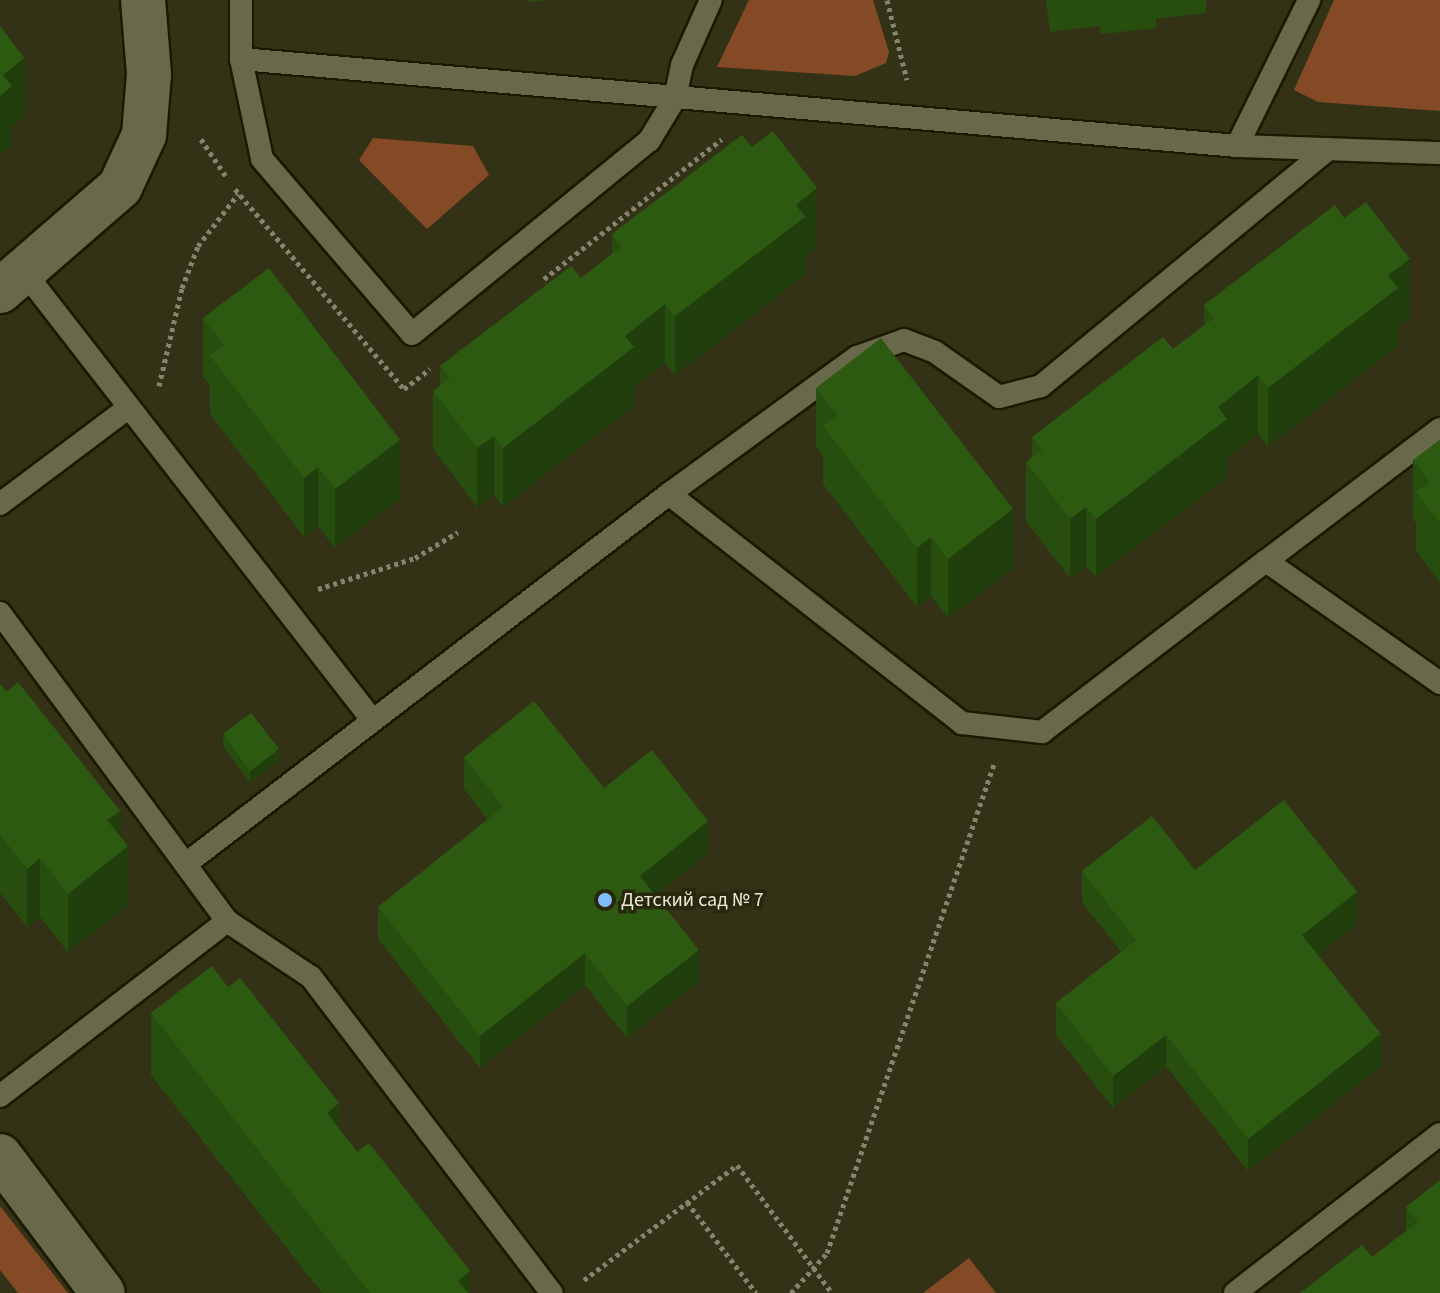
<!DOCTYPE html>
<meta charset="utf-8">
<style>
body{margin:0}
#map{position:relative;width:1440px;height:1293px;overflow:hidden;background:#333217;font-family:"Source Sans 3",sans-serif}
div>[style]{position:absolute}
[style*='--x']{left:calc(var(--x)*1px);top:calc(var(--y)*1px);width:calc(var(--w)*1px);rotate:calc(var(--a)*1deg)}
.green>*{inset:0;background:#834a25}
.path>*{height:5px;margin-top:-2.5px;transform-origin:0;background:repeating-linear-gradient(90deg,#85856e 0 4px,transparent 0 8px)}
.roads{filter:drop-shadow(2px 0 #1b1a01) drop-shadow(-2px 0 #1b1a01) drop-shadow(0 2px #1b1a01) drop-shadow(0 -2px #1b1a01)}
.service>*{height:22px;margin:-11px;padding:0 11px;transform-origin:11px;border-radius:11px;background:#68684a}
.minor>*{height:44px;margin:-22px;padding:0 22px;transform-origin:22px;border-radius:22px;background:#68684a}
.wall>*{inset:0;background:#274d0f}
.shaded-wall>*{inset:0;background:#203f0c}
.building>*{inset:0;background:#2d5a11}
.dots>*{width:22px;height:22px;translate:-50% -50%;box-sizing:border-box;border:4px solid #29280c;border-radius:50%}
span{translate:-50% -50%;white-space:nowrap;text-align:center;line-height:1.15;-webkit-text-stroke:7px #29280c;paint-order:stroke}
.poi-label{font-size:20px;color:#e8e9d8}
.left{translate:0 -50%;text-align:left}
</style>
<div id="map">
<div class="green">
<div style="clip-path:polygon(749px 0,873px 0,889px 52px,886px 63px,855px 76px,717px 67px)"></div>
<div style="clip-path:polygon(1334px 0,1440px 0,1440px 111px,1318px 102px,1294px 90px)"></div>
<div style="clip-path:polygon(373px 138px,473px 146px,489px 175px,427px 229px,359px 160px)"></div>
<div style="clip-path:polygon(0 1206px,68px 1293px,18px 1293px,0 1270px)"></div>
<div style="clip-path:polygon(969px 1258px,996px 1293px,923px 1293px)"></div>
</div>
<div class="path">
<div style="--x:887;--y:0;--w:82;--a:76"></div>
<div style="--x:201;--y:139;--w:47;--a:56.3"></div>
<div style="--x:235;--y:189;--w:262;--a:49.8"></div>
<div style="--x:404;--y:389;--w:33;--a:-38"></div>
<div style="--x:544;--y:279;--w:226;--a:-38.2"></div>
<div style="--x:159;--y:386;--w:101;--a:-76.8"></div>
<div style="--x:182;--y:288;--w:45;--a:-69.1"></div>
<div style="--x:198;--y:246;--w:66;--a:-52.4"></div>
<div style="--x:318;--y:589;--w:102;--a:-17.7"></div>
<div style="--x:415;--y:558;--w:50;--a:-31.2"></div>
<div style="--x:687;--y:1202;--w:114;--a:52.8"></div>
<div style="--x:584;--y:1280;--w:191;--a:-36.9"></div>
<div style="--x:737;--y:1165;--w:159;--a:53.4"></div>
<div style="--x:791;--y:1293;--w:54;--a:-48"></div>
<div style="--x:827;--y:1253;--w:517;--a:-71.14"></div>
</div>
<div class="roads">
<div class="service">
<div style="--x:241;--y:0;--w:59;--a:90"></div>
<div style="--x:241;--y:59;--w:102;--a:78.1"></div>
<div style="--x:262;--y:159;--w:230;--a:49.4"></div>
<div style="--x:412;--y:334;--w:306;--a:-39.2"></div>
<div style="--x:649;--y:141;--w:50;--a:-58.8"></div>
<div style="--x:675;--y:98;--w:34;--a:-78"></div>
<div style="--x:682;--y:65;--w:71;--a:-66"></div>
<div style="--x:241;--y:59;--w:1000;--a:4.99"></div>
<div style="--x:1237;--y:146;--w:203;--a:2"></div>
<div style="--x:1237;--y:146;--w:163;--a:-63.7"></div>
<div style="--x:25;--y:273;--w:567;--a:52.16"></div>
<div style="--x:669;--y:494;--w:233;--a:-36.1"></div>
<div style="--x:857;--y:357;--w:50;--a:-19.9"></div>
<div style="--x:904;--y:340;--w:33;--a:21"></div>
<div style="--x:935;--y:352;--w:78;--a:35.1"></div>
<div style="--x:999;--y:397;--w:43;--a:-14.7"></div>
<div style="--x:1041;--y:386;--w:372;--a:-39.5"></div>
<div style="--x:0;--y:504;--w:160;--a:-36.9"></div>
<div style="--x:1266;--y:561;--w:218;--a:-37.2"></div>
<div style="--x:0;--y:613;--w:383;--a:53.6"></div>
<div style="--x:227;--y:921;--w:101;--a:33.7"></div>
<div style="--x:311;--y:977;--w:397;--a:52.7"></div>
<div style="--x:187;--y:863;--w:607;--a:-37.44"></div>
<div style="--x:669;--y:494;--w:372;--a:38"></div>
<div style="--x:962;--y:723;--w:81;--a:6.4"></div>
<div style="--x:1042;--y:732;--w:282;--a:-37.4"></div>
<div style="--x:1266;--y:561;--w:213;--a:35"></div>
<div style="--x:0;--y:1096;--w:287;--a:-37.6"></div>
<div style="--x:1235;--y:1293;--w:259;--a:-37.8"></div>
</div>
<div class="minor">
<div style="--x:0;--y:291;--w:159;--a:-40.9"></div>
<div style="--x:120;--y:187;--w:57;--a:-65.2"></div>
<div style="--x:144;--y:135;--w:61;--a:-85.3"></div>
<div style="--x:149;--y:74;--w:74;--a:-94.6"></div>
<div style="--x:0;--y:1156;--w:171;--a:53.1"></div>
</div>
</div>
<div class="wall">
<div style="clip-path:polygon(528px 0,547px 0,528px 2px)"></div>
<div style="clip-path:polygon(1046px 0,1206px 0,1206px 13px,1156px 19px,1156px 28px,1112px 33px,1100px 34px,1099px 26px,1050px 32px)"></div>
<div style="clip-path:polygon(612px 234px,817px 247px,805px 256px,805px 275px,675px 375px,665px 363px,634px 387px,634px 406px,503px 507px,494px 494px,477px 507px,433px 449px,433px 391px,440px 386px,440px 366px,581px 278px,612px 254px)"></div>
<div style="clip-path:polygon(1204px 305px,1410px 318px,1398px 327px,1398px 346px,1268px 446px,1258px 434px,1227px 458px,1227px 477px,1096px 577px,1086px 566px,1070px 578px,1026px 521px,1026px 462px,1032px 457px,1032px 437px,1173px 349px,1204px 325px)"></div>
<div style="clip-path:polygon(203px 318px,400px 499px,335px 548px,318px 526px,304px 537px,210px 414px,210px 386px,203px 377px)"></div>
<div style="clip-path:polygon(816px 388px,1013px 568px,948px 618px,931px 596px,917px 607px,823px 484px,823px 456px,816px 446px)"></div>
<div style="clip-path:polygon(1440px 440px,1440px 582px,1416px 551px,1416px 523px,1413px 519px,1413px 460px)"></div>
<div style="clip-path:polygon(0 684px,120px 835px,128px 905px,68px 952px,40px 917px,27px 927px,0 893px)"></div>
<div style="clip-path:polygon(223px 734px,279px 761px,250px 782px,223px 746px)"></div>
<div style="clip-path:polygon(464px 757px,604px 788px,708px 853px,655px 895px,699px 982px,627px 1038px,585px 985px,480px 1068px,378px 939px,378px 907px,488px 820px,464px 789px)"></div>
<div style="clip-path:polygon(1195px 870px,1357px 924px,1318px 955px,1381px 1066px,1248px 1171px,1166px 1066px,1113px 1108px,1056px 1035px,1056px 1003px,1121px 952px,1082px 902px,1082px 871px)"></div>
<div style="clip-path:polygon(228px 987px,339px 1129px,470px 1293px,322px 1293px,151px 1075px,151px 1013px)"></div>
<div style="clip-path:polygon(1440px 1180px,1440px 1293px,1372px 1257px,1406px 1231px,1406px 1207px)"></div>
</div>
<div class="shaded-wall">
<div style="clip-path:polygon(24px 58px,24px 117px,12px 126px,12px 145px,0 154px,0 96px,3px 75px)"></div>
<div style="clip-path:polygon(817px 188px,817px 247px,805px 256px,805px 275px,675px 375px,675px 316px,796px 205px)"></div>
<div style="clip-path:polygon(1410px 259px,1410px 318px,1398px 327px,1398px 346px,1268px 446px,1268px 388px,1388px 275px)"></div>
<div style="clip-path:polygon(665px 304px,665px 363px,634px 387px,634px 406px,503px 507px,503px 448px,625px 336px)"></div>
<div style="clip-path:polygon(1258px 375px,1258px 434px,1227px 458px,1227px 477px,1096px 577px,1096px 519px,1218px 407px)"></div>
<div style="clip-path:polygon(494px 436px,494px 494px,477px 507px,477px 448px)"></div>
<div style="clip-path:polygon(400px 440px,400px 499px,335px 548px,335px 489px)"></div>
<div style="clip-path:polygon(318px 467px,318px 526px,304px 537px,304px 478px)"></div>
<div style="clip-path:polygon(1086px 507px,1086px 566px,1070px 578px,1070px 519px)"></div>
<div style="clip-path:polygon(1013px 509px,1013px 568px,948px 618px,948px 559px)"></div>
<div style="clip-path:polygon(931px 537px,931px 596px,917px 607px,917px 548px)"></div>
<div style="clip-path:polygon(279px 749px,279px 761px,250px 782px,250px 771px)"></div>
<div style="clip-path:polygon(120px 811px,120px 853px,128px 846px,128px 905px,68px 952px,68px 894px,107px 820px)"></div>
<div style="clip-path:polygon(708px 821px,708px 853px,640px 907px,640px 876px)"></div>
<div style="clip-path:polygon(40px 858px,40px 917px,27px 927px,27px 869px)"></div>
<div style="clip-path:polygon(1357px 892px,1357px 924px,1302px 967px,1302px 935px)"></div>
<div style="clip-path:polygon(699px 950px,699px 982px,627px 1038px,627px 1006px)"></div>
<div style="clip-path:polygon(585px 953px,585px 985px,480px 1068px,480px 1036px)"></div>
<div style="clip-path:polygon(1381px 1034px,1381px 1066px,1248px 1171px,1248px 1139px)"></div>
<div style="clip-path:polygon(1166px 1035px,1166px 1066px,1113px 1108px,1113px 1076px)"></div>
<div style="clip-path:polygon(339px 1103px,339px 1166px,327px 1113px)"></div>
<div style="clip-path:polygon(470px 1271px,470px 1293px,458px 1293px,458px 1281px)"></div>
</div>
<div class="building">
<div style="clip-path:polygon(0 26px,24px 58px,3px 75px,12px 86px,0 96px)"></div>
<div style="clip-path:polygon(773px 131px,817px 188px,796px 205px,805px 217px,675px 316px,665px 304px,625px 336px,634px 347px,503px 448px,494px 436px,477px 448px,433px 391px,450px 378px,440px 366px,571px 266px,581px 278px,621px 247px,612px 234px,742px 135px,752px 147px)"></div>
<div style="clip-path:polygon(1366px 202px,1410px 259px,1388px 275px,1398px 288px,1268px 388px,1258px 375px,1218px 407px,1227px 419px,1096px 519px,1086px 507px,1070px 519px,1026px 462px,1042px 450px,1032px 437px,1163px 337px,1173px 349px,1214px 318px,1204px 305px,1335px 205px,1344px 218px)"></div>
<div style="clip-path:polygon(269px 268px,400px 440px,335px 489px,318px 467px,304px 478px,210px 356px,224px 345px,203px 318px)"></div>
<div style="clip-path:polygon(881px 338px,1013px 509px,948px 559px,931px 537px,917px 548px,823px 426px,837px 415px,816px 388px)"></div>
<div style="clip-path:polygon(1440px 440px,1440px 523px,1416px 492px,1430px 482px,1413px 460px)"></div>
<div style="clip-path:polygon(18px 682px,120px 811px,107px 820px,128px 846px,68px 894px,40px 858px,27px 869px,0 835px,0 684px,6px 692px)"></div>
<div style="clip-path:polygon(534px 701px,604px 788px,652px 750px,708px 821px,640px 876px,699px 950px,627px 1006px,585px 953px,480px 1036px,378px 907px,503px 807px,464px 757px)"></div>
<div style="clip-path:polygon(251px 713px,279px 749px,250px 771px,223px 734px)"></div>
<div style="clip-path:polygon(1284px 800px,1357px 892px,1302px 935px,1381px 1034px,1248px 1139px,1166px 1035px,1113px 1076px,1056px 1003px,1136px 940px,1082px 871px,1152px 816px,1195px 870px)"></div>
<div style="clip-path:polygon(212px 966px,228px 987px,240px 978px,339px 1103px,327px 1113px,357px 1152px,369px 1143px,470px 1271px,458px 1281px,468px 1293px,370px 1293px,151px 1013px)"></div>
<div style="clip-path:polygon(1440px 1180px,1440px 1293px,1300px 1293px,1362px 1245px,1372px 1257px,1418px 1222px,1406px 1207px)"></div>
</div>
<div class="dots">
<div style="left:605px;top:900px;background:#81bdfa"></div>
</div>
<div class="poi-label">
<span class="left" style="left:621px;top:900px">Детский сад № 7</span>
</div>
</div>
